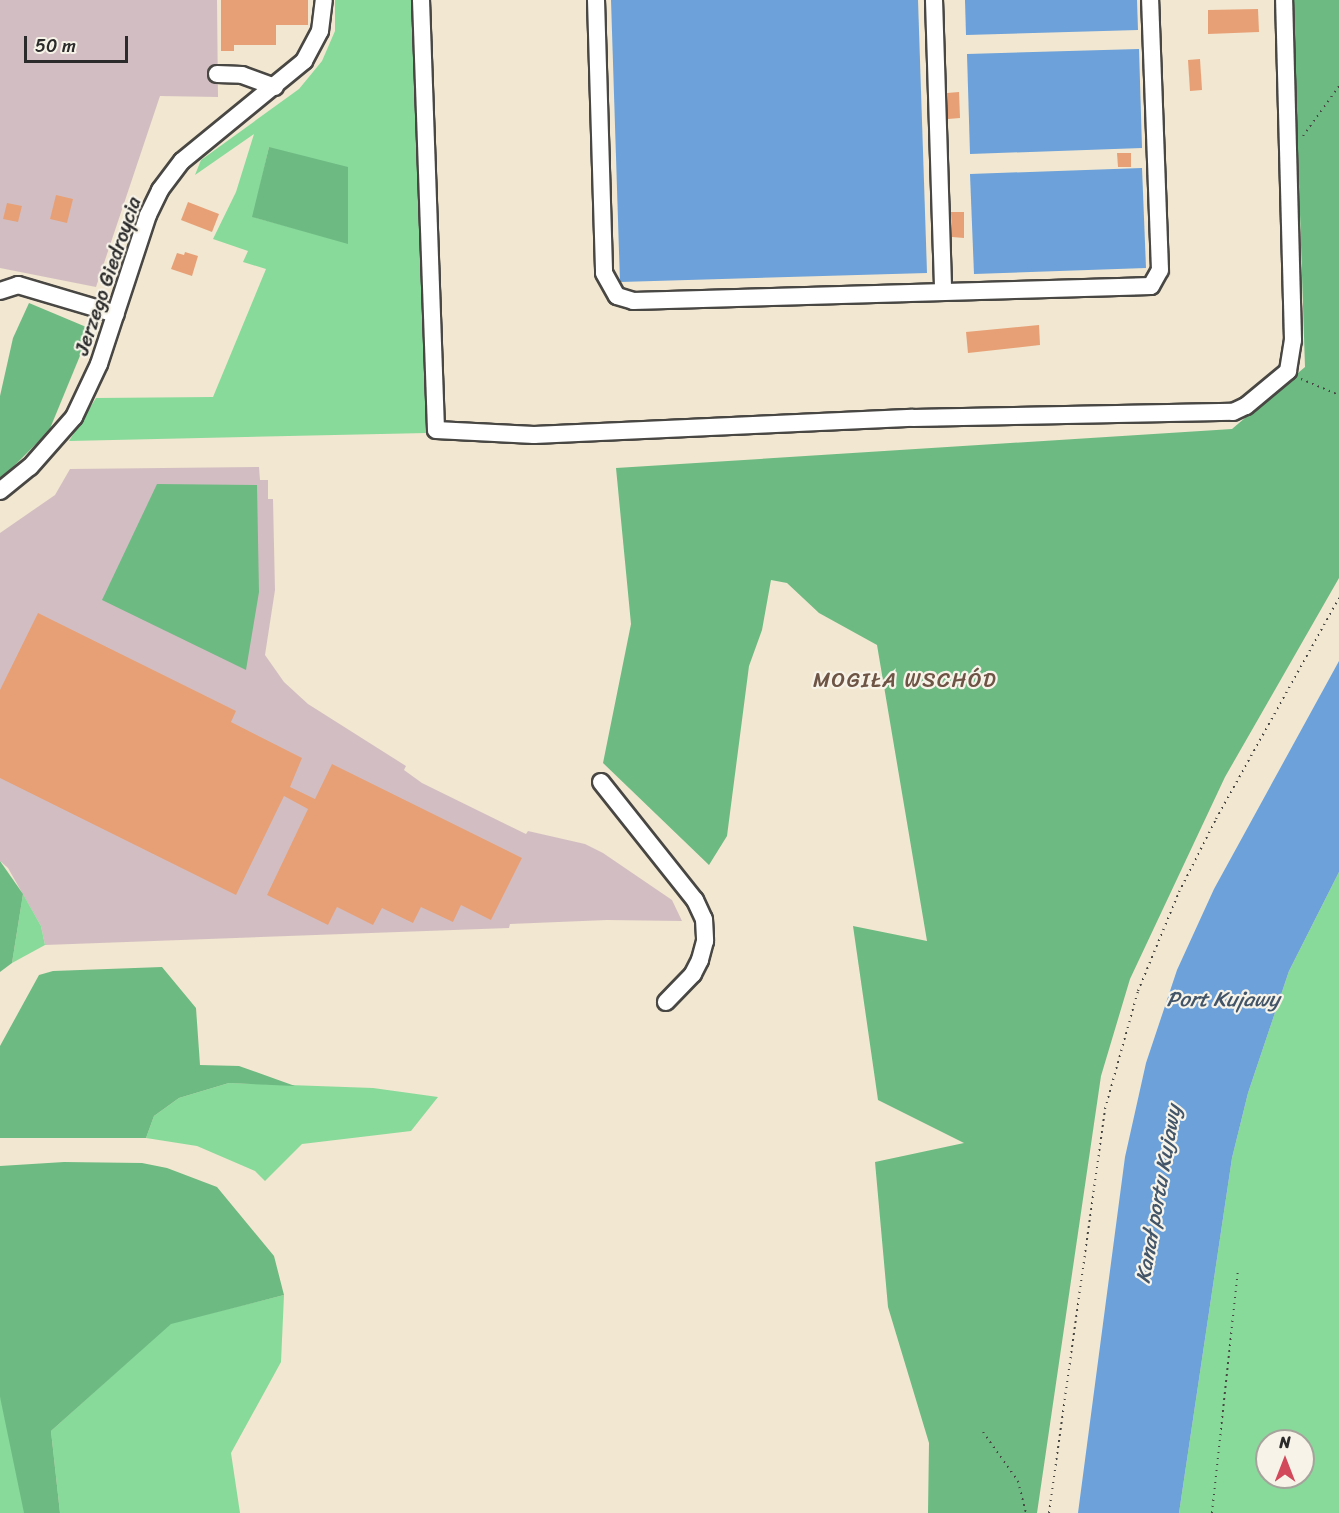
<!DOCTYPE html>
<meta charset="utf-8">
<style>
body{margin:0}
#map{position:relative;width:1339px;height:1513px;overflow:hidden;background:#f2e7d0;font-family:Sriracha,sans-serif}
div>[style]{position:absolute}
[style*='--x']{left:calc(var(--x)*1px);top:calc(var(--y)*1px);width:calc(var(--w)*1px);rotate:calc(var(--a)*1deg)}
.industrial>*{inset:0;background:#d2bec2}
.green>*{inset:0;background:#88da9b}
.forest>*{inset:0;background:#6eba83}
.water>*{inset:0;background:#6ca1d9}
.building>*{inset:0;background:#e7a076}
.path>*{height:2px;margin-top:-1px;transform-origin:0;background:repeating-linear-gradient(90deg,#494744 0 1.5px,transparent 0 6px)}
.roads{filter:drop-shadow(2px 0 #494744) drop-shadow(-2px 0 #494744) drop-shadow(0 2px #494744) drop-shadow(0 -2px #494744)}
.minor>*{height:16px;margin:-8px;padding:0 8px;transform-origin:8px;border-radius:8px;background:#fff}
span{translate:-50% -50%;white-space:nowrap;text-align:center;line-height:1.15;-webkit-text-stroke:4.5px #f7f3e8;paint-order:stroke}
.street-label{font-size:20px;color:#2b2b2b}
.neighbourhood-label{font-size:21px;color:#6d5445;letter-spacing:1.5px}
.water-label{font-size:21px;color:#425468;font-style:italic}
.north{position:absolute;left:1255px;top:1429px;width:60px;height:60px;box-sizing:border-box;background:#f7f3e8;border:2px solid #a5a39c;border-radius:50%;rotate:0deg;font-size:16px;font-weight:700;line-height:24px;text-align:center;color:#2b2b2b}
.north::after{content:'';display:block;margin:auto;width:21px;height:27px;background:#d1495b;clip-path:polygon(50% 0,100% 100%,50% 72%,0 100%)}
.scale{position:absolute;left:24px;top:36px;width:104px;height:27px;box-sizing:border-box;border:3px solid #2b2b2b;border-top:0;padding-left:8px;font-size:18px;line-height:21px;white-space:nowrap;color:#2b2b2b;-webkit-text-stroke:4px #f7f3e8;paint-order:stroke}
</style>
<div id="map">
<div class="industrial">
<div style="clip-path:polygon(0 0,217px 0,218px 97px,160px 96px,96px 287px,0 268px)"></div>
<div style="clip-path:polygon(259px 467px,260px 480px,268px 480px,268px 499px,273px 499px,275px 590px,265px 655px,284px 682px,308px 704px,406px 766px,404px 770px,422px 783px,526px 834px,528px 831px,585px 844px,603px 853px,672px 900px,682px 921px,607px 920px,510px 924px,509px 928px,45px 945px,41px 926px,8px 868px,0 861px,0 533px,55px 495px,70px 469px)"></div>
</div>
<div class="green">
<div style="clip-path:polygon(evenodd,335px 0,416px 0,427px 433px,69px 441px,96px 398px,213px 397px,266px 269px,243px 262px,248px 251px,213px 239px,236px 192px,254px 134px,195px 175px,201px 160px,299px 89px,322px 61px,335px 31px,335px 0,269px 147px,348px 243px,253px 217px,269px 147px)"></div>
<div style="clip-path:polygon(evenodd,1339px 872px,1339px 1513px,1179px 1513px,1232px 1158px,1248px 1093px,1289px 971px,1339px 872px,1267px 1441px,1303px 1441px,1303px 1477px,1267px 1477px,1267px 1441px)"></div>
<div style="clip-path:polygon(23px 894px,41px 926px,45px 945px,12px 963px)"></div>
<div style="clip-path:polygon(229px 1083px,373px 1088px,438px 1097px,411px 1131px,302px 1144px,265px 1181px,255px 1171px,197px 1146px,146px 1138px,154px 1116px,179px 1098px)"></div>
<div style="clip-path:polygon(284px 1295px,281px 1362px,231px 1453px,240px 1513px,60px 1513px,51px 1431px,171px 1323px)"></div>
<div style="clip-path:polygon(0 1394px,25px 1513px,0 1513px)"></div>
</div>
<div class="forest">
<div style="clip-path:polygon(1293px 0,1339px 0,1339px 578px,1225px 777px,1130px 979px,1101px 1076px,1037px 1513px,928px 1513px,929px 1443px,888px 1307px,875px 1162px,964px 1143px,878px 1100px,853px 926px,927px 941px,877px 645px,819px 613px,787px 583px,771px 580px,762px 630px,749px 666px,727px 836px,709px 865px,603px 763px,631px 624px,616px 468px,1232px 429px,1305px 367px)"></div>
<div style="clip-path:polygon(269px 147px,348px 167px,348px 244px,252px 217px)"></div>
<div style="clip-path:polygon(29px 303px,91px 329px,49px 431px,0 480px,0 396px,13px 338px)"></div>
<div style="clip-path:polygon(157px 484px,257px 485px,259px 592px,246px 670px,102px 600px)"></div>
<div style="clip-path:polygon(0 861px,23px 894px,12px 963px,0 972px)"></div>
<div style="clip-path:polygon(162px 967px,196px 1008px,200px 1065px,239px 1066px,295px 1086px,229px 1083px,179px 1098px,154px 1116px,146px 1138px,0 1138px,0 1046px,39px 975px,53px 971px)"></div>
<div style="clip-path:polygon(64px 1162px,142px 1163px,167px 1168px,217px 1187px,274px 1256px,284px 1295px,171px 1324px,51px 1431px,60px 1513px,24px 1513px,0 1397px,0 1166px)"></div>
</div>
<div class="water">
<div style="clip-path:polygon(611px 0,918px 0,927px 273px,620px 282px)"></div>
<div style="clip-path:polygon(965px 0,1137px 0,1138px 30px,966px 35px)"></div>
<div style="clip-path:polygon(1139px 49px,1142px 148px,970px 154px,967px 54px)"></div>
<div style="clip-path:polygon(1142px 168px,1146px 268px,974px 274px,970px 174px)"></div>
<div style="clip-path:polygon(1339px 661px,1339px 872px,1289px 971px,1248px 1093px,1232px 1158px,1179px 1513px,1078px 1513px,1125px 1157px,1146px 1063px,1177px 970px,1214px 889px)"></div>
</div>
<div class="building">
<div style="clip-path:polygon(221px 0,308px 0,308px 25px,276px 25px,276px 45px,234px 45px,234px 51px,221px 51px)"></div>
<div style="clip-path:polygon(1258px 9px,1259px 32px,1208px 34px,1208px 10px)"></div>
<div style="clip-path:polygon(1200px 59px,1202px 90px,1190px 91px,1188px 60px)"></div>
<div style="clip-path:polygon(959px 92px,960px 118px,948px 119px,947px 93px)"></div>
<div style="clip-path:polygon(1117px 153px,1131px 153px,1131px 167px,1118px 167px)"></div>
<div style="clip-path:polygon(56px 195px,73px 199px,67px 223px,50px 219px)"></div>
<div style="clip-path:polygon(188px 202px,219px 214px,212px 232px,181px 220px)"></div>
<div style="clip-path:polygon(7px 203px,22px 206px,18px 222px,3px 219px)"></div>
<div style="clip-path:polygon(951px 212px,964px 212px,964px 238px,952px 237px)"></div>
<div style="clip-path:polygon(185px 252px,198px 256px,192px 276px,171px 269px,177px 253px,184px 255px)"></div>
<div style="clip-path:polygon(1039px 325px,1040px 345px,968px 353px,966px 332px)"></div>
<div style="clip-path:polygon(38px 613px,236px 711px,231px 722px,302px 758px,290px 787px,315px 799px,332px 764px,522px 858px,491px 920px,461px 905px,453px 922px,421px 907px,413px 923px,382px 908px,373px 925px,337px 907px,328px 925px,267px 895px,308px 809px,284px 796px,236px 895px,0 778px,0 690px)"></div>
</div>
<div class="path">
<div style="--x:1303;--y:136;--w:62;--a:-54.2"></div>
<div style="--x:1301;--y:379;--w:41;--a:22.8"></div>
<div style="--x:983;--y:1432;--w:60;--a:54.5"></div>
<div style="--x:1018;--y:1481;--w:33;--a:76"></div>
<div style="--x:1049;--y:1513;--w:408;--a:-82.1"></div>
<div style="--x:1105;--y:1109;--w:123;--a:-74.4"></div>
<div style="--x:1138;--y:991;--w:107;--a:-67.5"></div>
<div style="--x:1179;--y:892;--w:82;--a:-63.1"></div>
<div style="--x:1216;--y:819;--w:253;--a:-60.9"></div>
<div style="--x:1212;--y:1513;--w:243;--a:-83.9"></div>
</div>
<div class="roads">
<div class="minor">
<div style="--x:421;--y:0;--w:430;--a:88"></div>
<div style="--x:436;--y:430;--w:98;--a:2.9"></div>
<div style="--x:534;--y:435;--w:379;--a:-2.6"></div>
<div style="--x:913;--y:418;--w:320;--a:-1.1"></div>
<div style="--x:1233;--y:412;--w:14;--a:-25"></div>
<div style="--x:1246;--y:406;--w:55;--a:-39.8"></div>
<div style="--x:1288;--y:371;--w:31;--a:-81"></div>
<div style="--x:1293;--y:340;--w:340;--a:-91.5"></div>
<div style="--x:596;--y:0;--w:273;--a:88.3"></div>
<div style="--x:604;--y:273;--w:26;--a:61"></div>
<div style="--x:617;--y:296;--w:17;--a:17"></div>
<div style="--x:633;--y:301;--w:518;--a:-1.66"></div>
<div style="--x:1151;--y:286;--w:18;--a:-61"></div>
<div style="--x:1160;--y:270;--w:270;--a:-92.1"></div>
<div style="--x:934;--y:0;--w:292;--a:88.2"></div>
<div style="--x:217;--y:74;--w:25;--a:2"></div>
<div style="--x:242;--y:75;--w:35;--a:20"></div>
<div style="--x:0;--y:291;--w:19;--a:-18"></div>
<div style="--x:18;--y:285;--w:102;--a:16.5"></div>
<div style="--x:0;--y:491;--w:38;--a:-39"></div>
<div style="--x:30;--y:467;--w:67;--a:-48.7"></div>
<div style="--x:74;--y:417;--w:59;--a:-64.7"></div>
<div style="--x:99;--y:364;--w:157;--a:-71.8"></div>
<div style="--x:148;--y:215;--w:28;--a:-64"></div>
<div style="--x:160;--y:190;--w:36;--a:-53"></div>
<div style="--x:182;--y:161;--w:158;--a:-39.3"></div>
<div style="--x:304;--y:61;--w:34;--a:-62"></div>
<div style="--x:320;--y:31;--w:31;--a:-83"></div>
<div style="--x:601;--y:782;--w:151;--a:51.5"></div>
<div style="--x:695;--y:900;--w:21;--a:65"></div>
<div style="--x:704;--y:919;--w:22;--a:87"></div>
<div style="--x:705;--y:941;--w:20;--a:105"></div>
<div style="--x:700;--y:960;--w:16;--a:117"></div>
<div style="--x:693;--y:974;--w:39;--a:134"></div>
</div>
</div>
<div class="street-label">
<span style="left:108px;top:276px;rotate:-71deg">Jerzego Giedroycia</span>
</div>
<div class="neighbourhood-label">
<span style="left:905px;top:680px">MOGIŁA WSCHÓD</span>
</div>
<div class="water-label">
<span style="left:1223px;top:999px">Port Kujawy</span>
<span style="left:1158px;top:1194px;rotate:-80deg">Kanał portu Kujawy</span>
</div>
<div class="north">N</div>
<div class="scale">50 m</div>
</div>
